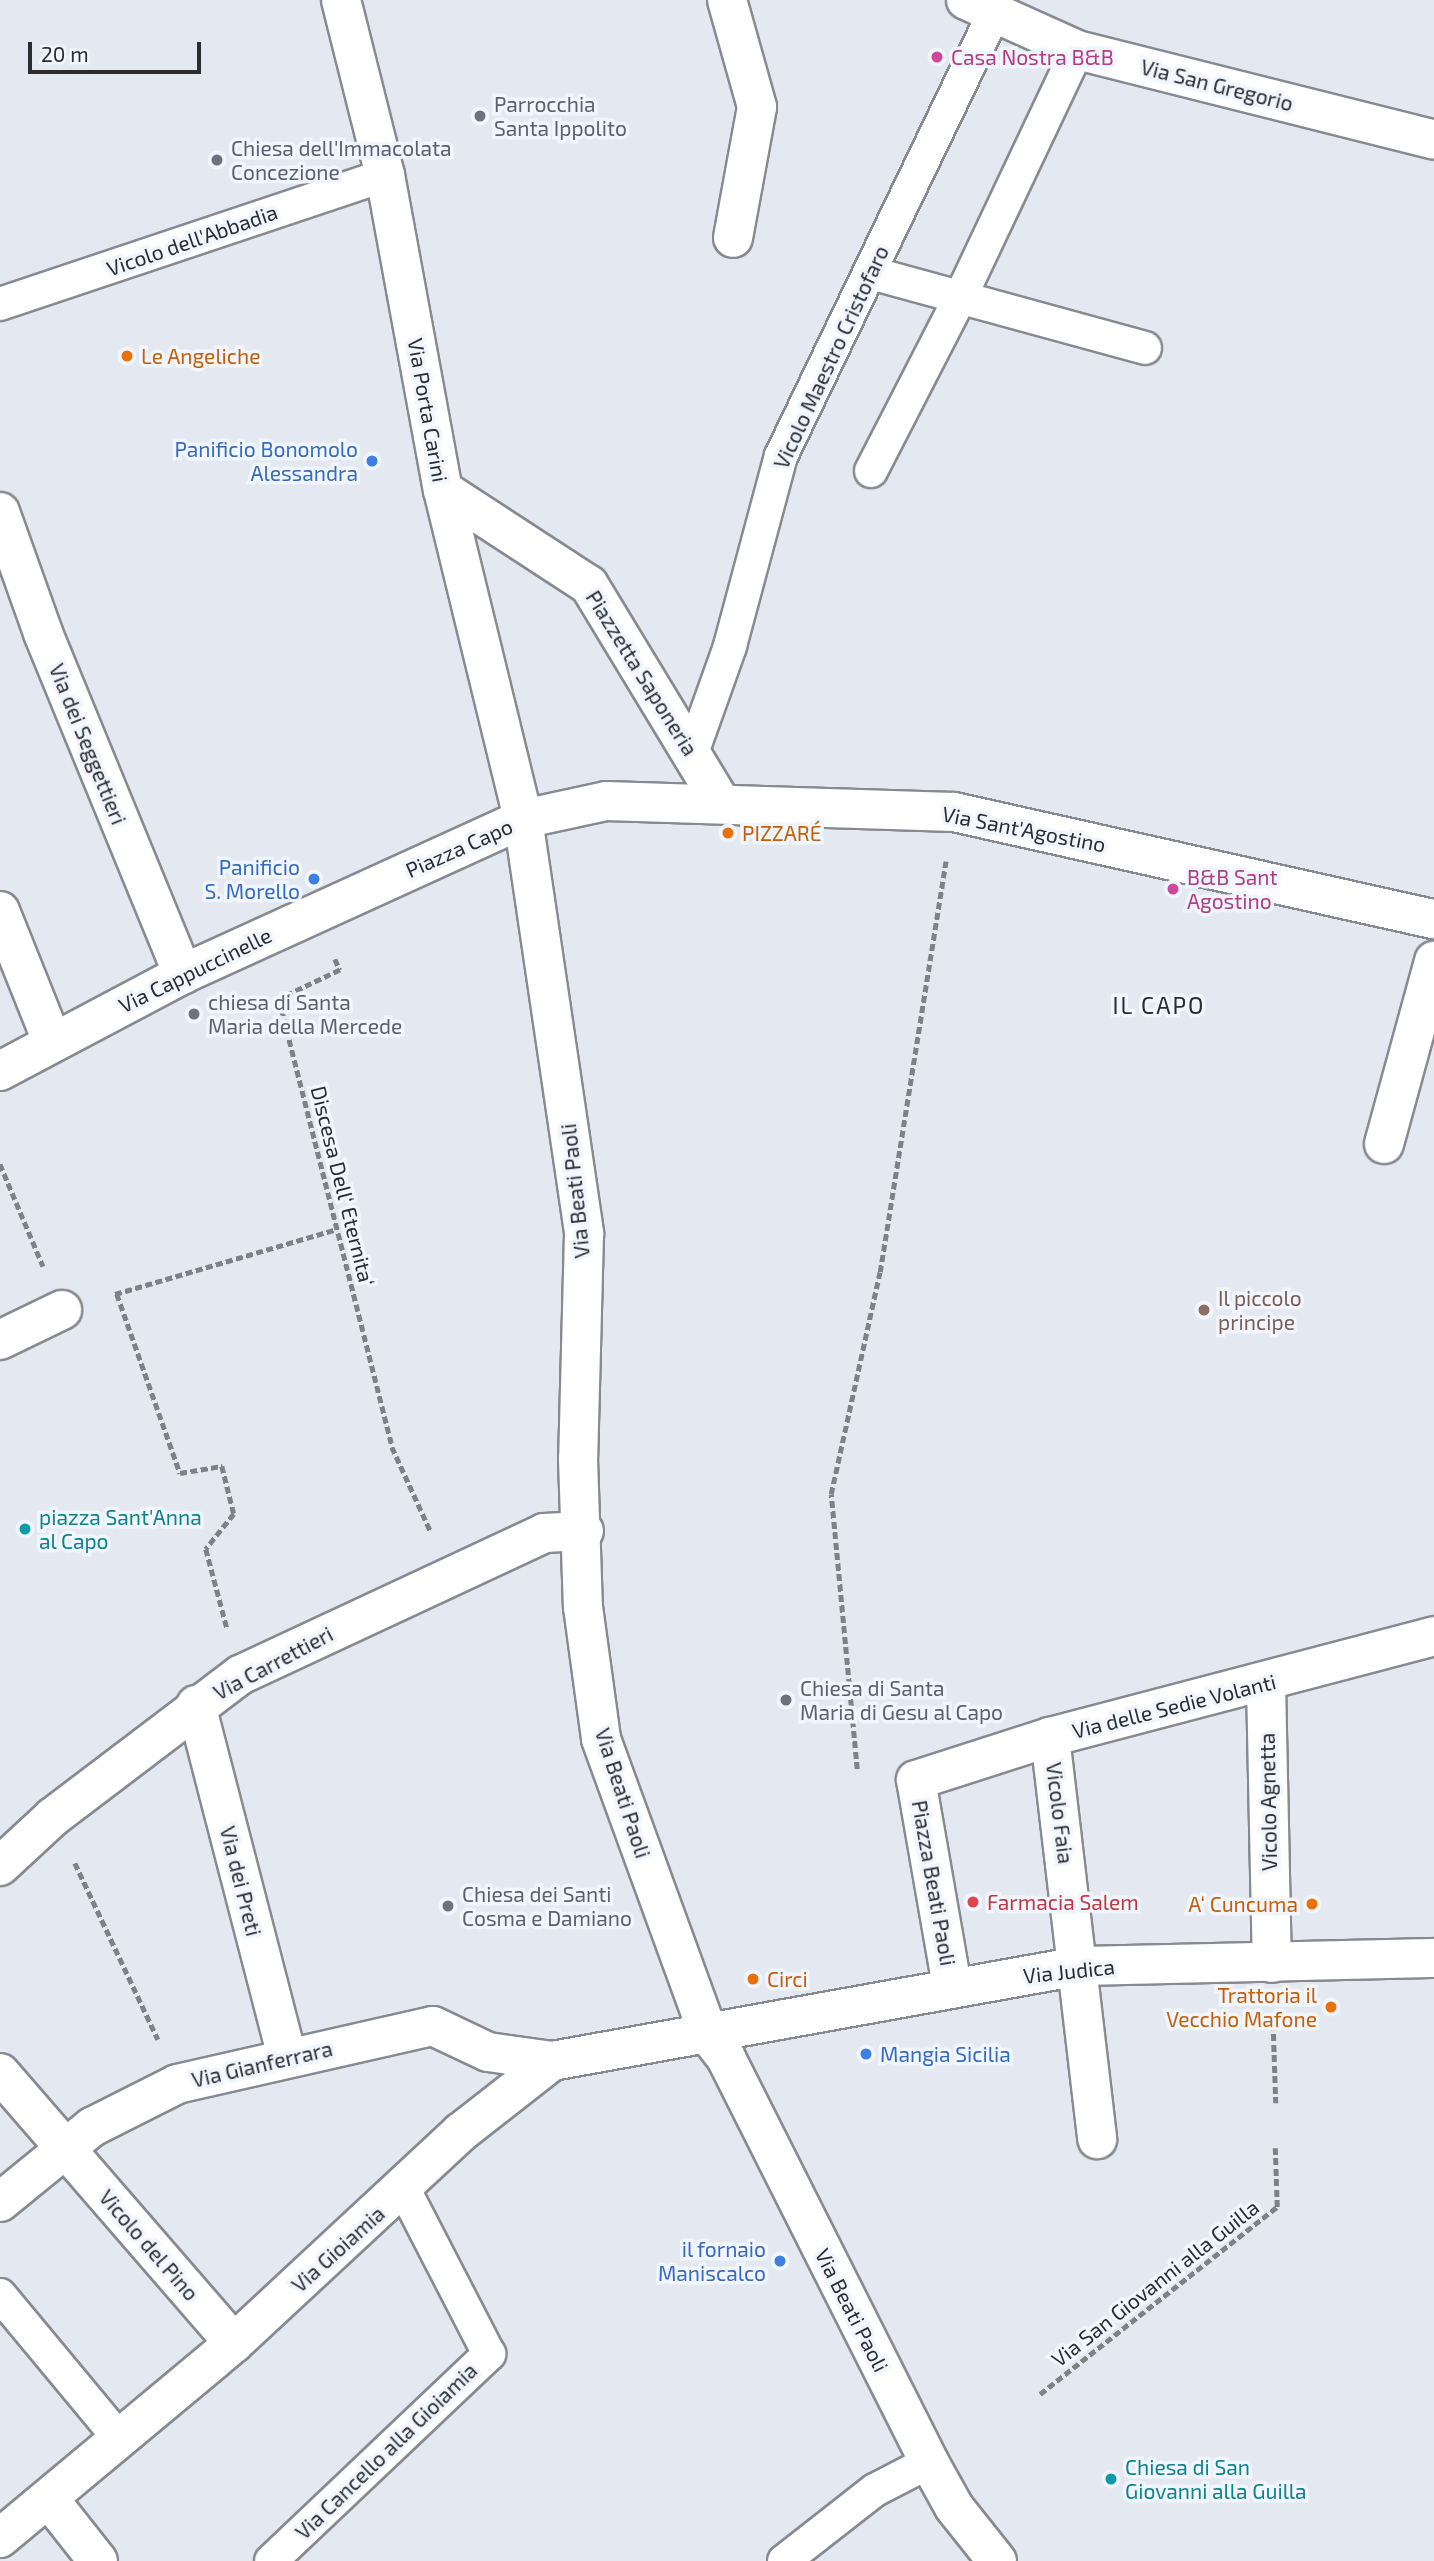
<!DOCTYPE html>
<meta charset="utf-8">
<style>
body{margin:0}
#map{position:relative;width:1434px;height:2561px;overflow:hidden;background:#e4e8f0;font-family:"Exo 2",sans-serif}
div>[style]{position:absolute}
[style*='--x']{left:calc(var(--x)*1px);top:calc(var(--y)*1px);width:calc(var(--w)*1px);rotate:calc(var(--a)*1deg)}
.path>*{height:4.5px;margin-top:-2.25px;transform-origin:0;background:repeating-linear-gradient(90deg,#7e8186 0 7px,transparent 0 10.5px)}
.roads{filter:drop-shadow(2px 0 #878a91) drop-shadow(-2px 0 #878a91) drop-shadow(0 2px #878a91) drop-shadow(0 -2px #878a91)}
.service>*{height:32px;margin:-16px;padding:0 16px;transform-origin:16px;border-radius:16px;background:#fff}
.pedestrian>*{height:38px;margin:-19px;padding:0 19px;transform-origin:19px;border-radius:19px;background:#fff}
.minor>*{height:38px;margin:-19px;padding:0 19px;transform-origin:19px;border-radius:19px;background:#fff}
.dots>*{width:19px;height:19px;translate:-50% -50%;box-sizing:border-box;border:4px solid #f1f5fd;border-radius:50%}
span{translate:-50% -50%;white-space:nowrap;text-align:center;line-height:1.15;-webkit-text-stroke:7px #f1f5fd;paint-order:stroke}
.hotel-label{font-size:21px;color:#b23c85}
.left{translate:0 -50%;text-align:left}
.street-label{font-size:21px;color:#2a2c2f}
.worship-label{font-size:21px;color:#5b616d}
.food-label{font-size:21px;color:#c56008}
.right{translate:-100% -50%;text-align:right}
.shop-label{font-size:21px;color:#366cbe}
.education-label{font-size:21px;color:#785e54}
.culture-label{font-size:21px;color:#0d838f}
.health-label{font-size:21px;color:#be3a42}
.neighbourhood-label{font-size:23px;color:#2a2c2f;letter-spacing:2px}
.scale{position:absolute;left:28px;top:42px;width:173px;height:32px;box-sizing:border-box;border:4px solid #2a2c2f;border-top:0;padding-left:9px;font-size:21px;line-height:24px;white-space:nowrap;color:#2a2c2f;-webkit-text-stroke:5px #f1f5fd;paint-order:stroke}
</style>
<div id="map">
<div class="path">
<div style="--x:335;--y:959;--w:12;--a:66"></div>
<div style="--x:340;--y:970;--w:68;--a:154.6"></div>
<div style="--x:279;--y:999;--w:462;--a:75.8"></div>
<div style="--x:392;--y:1447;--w:94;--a:65.4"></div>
<div style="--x:0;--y:1164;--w:111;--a:67.1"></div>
<div style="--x:115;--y:1294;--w:231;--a:-16.3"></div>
<div style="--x:117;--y:1294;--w:190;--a:70.6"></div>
<div style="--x:180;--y:1473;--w:43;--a:-9.5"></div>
<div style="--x:222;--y:1466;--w:49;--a:76"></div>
<div style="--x:234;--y:1514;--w:45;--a:128.7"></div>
<div style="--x:206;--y:1549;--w:82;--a:75.1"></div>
<div style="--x:857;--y:1769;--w:276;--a:-95.4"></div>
<div style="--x:831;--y:1494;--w:227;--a:-77.6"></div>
<div style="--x:880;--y:1272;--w:416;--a:-80.9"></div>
<div style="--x:75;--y:1863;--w:195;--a:64.8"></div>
<div style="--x:1273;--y:2013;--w:90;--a:88.1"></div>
<div style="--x:1040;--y:2394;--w:302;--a:-38.3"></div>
<div style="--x:1277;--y:2207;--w:59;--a:-91.9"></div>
</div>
<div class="roads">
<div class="service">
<div style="--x:871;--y:273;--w:284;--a:15.3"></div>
<div style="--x:0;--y:304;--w:406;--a:-18.5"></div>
<div style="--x:871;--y:471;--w:195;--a:-62.8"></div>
<div style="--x:960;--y:298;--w:274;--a:-64.7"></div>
<div style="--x:692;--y:753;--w:114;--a:-70.4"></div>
<div style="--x:730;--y:646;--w:197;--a:-75"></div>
<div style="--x:781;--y:456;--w:489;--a:-64.3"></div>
<div style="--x:0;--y:2295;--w:185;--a:50.3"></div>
<div style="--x:271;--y:2561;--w:301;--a:-43.5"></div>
<div style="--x:489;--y:2354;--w:186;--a:-117.3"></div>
<div style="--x:784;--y:2561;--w:115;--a:-38"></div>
<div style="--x:875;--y:2490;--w:61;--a:-27.4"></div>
</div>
<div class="pedestrian">
<div style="--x:727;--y:0;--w:111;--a:74.3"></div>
<div style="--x:757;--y:107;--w:133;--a:100.4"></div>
</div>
<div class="minor">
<div style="--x:341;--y:0;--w:180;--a:75.9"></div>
<div style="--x:385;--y:175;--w:320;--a:79.6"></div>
<div style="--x:443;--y:490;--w:339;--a:76.3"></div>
<div style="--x:523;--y:819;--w:419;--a:81.6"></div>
<div style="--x:584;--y:1234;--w:225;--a:91.5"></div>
<div style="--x:578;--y:1459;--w:148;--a:88.1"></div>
<div style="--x:583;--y:1607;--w:133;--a:82.2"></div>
<div style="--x:601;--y:1739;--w:316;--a:70"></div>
<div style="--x:709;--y:2036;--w:28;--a:52"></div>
<div style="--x:726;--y:2058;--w:452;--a:63.3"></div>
<div style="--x:929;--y:2462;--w:51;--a:60.9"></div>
<div style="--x:954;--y:2507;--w:69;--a:51.5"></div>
<div style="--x:966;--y:0;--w:122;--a:24.2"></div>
<div style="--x:1077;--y:50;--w:368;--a:14.1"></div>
<div style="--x:443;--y:490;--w:174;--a:33.1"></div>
<div style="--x:589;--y:585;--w:253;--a:58.8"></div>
<div style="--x:0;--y:512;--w:128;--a:70.4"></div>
<div style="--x:43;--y:633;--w:369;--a:67.7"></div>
<div style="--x:0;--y:911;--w:140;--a:68.2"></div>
<div style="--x:0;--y:1071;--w:207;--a:-27.9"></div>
<div style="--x:183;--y:974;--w:374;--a:-24.5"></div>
<div style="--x:523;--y:819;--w:85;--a:-12.2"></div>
<div style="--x:606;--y:801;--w:348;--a:1.8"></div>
<div style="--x:954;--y:812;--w:492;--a:12.6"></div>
<div style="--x:1384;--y:1144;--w:190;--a:-74.7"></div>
<div style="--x:0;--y:1340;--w:69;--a:-25.8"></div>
<div style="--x:1266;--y:1683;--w:280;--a:88.8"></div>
<div style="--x:196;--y:1705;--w:364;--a:75.5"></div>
<div style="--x:1050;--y:1737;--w:405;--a:83.3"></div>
<div style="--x:0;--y:1866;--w:72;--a:-42.8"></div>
<div style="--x:53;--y:1817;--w:235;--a:-37.2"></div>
<div style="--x:240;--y:1675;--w:336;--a:-25"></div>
<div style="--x:544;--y:1533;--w:40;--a:-2.9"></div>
<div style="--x:952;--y:1986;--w:209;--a:-99.9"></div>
<div style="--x:916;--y:1780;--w:141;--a:-17.8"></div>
<div style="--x:1050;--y:1737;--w:397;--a:-14.7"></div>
<div style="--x:0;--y:2073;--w:357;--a:49.1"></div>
<div style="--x:0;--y:2202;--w:119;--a:-39.2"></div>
<div style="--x:92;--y:2127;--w:95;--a:-26.8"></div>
<div style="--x:177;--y:2084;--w:262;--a:-12.8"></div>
<div style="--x:433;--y:2026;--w:61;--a:25.3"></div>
<div style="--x:488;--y:2052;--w:65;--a:8"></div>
<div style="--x:49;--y:2499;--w:79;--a:51.7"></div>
<div style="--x:0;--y:2538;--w:305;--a:-39.8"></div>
<div style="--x:234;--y:2343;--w:310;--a:-42.9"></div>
<div style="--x:461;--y:2132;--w:115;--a:-38"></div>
<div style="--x:552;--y:2061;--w:535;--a:-10.22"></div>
<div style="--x:1079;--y:1966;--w:355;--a:-1.3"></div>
</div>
</div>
<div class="dots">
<div style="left:937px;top:57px;background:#d1479c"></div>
<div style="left:480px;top:116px;background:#6b7280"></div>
<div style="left:217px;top:160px;background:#6b7280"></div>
<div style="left:127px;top:356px;background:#e8710a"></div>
<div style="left:372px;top:461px;background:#3f7fe0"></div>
<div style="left:728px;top:833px;background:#e8710a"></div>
<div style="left:314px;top:879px;background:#3f7fe0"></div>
<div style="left:1173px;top:889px;background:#d1479c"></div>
<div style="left:194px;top:1014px;background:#6b7280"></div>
<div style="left:1204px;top:1310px;background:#8d6e63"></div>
<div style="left:25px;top:1529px;background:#0f9aa8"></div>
<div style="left:786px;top:1700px;background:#6b7280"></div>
<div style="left:973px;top:1902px;background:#e0444e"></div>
<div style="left:1312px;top:1904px;background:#e8710a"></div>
<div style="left:448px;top:1906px;background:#6b7280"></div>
<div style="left:753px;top:1979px;background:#e8710a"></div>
<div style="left:1331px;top:2007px;background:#e8710a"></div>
<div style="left:866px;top:2054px;background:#3f7fe0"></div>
<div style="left:780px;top:2261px;background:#3f7fe0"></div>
<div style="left:1111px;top:2479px;background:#0f9aa8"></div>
</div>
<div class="hotel-label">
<span class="left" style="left:951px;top:57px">Casa Nostra B&amp;B</span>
<span class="left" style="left:1187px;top:889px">B&amp;B Sant<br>Agostino</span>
</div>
<div class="street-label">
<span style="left:1217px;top:85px;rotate:14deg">Via San Gregorio</span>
<span style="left:192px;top:240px;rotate:-19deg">Vicolo dell'Abbadia</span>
<span style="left:831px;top:357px;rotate:-65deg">Vicolo Maestro Cristofaro</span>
<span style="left:428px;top:410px;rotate:80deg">Via Porta Carini</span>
<span style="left:642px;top:673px;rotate:58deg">Piazzetta Saponeria</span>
<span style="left:88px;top:744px;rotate:68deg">Via dei Seggettieri</span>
<span style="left:1024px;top:829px;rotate:11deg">Via Sant'Agostino</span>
<span style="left:459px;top:848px;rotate:-24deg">Piazza Capo</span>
<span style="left:195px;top:970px;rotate:-26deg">Via Cappuccinelle</span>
<span style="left:343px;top:1186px;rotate:76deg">Discesa Dell‘ Eternita‘</span>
<span style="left:575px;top:1191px;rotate:-96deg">Via Beati Paoli</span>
<span style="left:273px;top:1663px;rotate:-28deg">Via Carrettieri</span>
<span style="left:1174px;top:1706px;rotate:-14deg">Via delle Sedie Volanti</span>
<span style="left:623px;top:1793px;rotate:72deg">Via Beati Paoli</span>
<span style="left:1268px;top:1802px;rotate:-91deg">Vicolo Agnetta</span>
<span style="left:1060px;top:1813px;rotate:83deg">Vicolo Faia</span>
<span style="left:241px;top:1881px;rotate:76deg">Via dei Preti</span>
<span style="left:934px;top:1883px;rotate:80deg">Piazza Beati Paoli</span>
<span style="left:1069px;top:1971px;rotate:-6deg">Via Judica</span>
<span style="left:262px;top:2064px;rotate:-13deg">Via Gianferrara</span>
<span style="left:149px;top:2245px;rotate:49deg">Vicolo del Pino</span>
<span style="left:338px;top:2249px;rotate:-42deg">Via Gioiamia</span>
<span style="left:1155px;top:2283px;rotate:-38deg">Via San Giovanni alla Guilla</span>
<span style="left:852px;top:2310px;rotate:63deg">Via Beati Paoli</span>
<span style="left:386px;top:2451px;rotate:-44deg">Via Cancello alla Gioiamia</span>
</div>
<div class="worship-label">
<span class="left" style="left:494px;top:116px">Parrocchia<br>Santa Ippolito</span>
<span class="left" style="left:231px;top:160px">Chiesa dell'Immacolata<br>Concezione</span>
<span class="left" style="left:208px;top:1014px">chiesa di Santa<br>Maria della Mercede</span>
<span class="left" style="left:800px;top:1700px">Chiesa di Santa<br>Maria di Gesu al Capo</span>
<span class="left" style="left:462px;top:1906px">Chiesa dei Santi<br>Cosma e Damiano</span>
</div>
<div class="food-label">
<span class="left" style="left:141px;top:356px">Le Angeliche</span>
<span class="left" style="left:742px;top:833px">PIZZARÉ</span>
<span class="right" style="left:1298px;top:1904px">A‘ Cuncuma</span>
<span class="left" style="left:767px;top:1979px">Circi</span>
<span class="right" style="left:1317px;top:2007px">Trattoria il<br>Vecchio Mafone</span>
</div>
<div class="shop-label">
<span class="right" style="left:358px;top:461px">Panificio Bonomolo<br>Alessandra</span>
<span class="right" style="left:300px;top:879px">Panificio<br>S. Morello</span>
<span class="left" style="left:880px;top:2054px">Mangia Sicilia</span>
<span class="right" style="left:766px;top:2261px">il fornaio<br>Maniscalco</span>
</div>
<div class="education-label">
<span class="left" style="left:1218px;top:1310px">Il piccolo<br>principe</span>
</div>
<div class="culture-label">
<span class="left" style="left:39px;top:1529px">piazza Sant'Anna<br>al Capo</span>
<span class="left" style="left:1125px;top:2479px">Chiesa di San<br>Giovanni alla Guilla</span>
</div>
<div class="health-label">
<span class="left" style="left:987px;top:1902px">Farmacia Salem</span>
</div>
<div class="neighbourhood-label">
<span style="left:1159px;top:1005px">IL CAPO</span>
</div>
<div class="scale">20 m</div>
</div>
